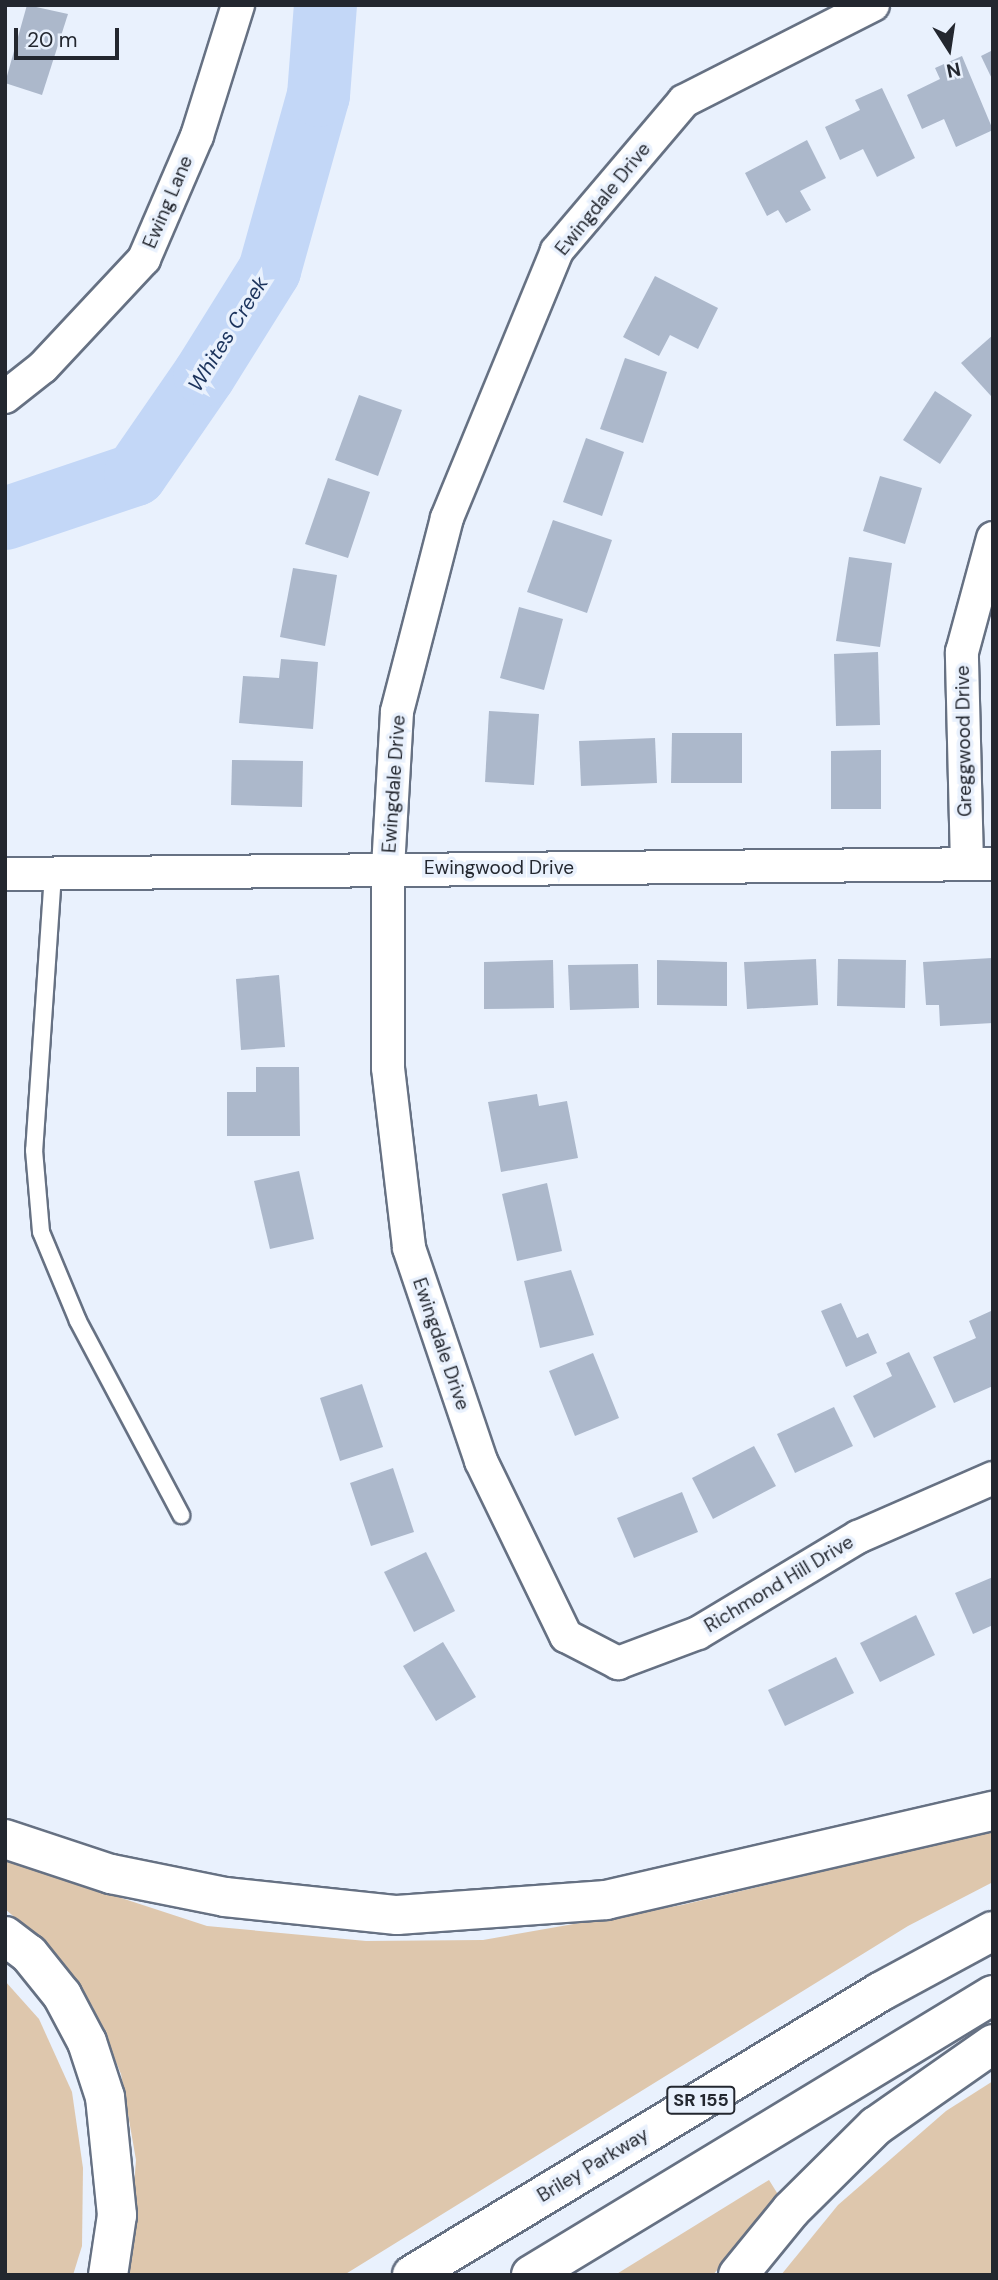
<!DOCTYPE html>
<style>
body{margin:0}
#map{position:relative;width:998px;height:2280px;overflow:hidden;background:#e9f1fd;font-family:"DM Sans",sans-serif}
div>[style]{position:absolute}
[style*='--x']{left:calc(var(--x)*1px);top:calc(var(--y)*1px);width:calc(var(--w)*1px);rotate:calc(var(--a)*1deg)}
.green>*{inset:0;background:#dec7ad}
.river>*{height:63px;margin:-31.5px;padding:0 31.5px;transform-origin:31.5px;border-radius:31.5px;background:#c3d7f7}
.building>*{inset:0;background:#acb8cb}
.roads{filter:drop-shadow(2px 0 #667183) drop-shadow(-2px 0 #667183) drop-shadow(0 2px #667183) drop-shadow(0 -2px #667183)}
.service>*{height:16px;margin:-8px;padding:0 8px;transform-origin:8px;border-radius:8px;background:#fff}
.minor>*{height:32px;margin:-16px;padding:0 16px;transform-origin:16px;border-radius:16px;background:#fff}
.motorway>*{height:38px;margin:-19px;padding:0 19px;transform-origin:19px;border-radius:19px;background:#fff}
span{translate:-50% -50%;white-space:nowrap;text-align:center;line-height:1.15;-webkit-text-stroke:7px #e9f1fd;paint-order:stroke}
.shield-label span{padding:2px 5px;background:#e9f1fd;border:2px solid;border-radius:5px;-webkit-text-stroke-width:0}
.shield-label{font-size:18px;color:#23272f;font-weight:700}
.street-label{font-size:19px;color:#23272f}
.water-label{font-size:21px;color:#1b335c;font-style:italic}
.frame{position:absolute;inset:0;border:7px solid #23272f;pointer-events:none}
.north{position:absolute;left:914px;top:14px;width:70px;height:70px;-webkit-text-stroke:5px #e9f1fd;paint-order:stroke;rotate:168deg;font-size:19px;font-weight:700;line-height:28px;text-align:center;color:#23272f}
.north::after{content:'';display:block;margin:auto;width:24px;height:32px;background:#23272f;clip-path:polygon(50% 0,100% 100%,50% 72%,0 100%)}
.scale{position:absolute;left:14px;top:28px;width:105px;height:32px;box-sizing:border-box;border:4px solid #23272f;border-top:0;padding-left:9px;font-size:21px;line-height:24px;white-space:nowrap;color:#23272f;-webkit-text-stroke:5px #e9f1fd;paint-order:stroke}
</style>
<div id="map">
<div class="green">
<div style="clip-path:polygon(993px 1831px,993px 1882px,908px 1926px,344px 2275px,127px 2275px,136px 2160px,121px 2074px,93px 2007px,52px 1949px,5px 1909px,5px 1860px,207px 1926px,366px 1941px,483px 1940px,682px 1905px)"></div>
<div style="clip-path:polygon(5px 1981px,39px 2019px,72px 2092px,83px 2168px,82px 2246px,73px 2275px,5px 2275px)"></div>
<div style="clip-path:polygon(993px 2081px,993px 2275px,781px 2275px,838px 2205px,946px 2111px)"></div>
<div style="clip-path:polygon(769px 2180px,779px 2196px,713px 2275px,615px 2275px)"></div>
</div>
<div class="river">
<div style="--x:5;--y:518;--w:137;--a:-18.7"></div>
<div style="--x:135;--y:474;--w:121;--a:-55.4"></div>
<div style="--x:204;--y:374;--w:123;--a:-58"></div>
<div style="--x:269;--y:270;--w:182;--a:-74.4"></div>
<div style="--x:318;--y:95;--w:90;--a:-85.6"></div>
</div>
<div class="building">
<div style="clip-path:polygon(27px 5px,68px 14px,42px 95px,5px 83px)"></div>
<div style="clip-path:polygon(993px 50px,993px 81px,981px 56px)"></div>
<div style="clip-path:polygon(962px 56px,993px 130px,956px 147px,944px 119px,922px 129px,907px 95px,940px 79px,935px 68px)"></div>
<div style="clip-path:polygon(882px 88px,915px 158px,877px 177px,863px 149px,840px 160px,825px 127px,860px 110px,855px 100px)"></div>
<div style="clip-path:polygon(807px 140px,826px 178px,800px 191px,811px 210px,786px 223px,778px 210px,767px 216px,745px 173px)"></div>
<div style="clip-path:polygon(655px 276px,718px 308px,698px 349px,670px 335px,659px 356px,623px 337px)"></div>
<div style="clip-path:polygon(993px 335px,993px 395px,991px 396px,961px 363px)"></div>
<div style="clip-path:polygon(625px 358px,667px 372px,643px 443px,600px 429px)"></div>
<div style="clip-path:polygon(935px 391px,972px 415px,940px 464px,903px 440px)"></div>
<div style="clip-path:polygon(359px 395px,402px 410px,378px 476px,335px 460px)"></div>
<div style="clip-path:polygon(586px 438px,624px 452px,602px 516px,563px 502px)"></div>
<div style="clip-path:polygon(880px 476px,922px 488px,905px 544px,863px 531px)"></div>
<div style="clip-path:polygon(328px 478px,370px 492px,348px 558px,305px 544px)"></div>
<div style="clip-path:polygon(553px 520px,612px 540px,587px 613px,527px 592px)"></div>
<div style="clip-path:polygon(849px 557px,892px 563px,880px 647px,836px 641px)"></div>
<div style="clip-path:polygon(293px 568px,337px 575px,325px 646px,280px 637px)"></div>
<div style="clip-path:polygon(519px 607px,563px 619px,544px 690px,500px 678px)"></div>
<div style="clip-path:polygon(878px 652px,880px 725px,836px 726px,834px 654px)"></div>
<div style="clip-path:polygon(281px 659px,318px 662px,313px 729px,239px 723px,243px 676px,279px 678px)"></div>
<div style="clip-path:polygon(489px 711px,539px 714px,534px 785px,485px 782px)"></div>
<div style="clip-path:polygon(672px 733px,742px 733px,742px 783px,671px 783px)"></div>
<div style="clip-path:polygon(655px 738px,657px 783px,581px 786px,579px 741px)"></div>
<div style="clip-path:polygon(881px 750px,881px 809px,831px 809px,831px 751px)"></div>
<div style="clip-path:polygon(232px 760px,303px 761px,302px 807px,231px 805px)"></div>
<div style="clip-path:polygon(992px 958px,993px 1023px,940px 1026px,939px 1005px,926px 1005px,923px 962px)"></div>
<div style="clip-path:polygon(816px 959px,818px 1005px,747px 1009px,744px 962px)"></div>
<div style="clip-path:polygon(838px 959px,906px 960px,905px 1008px,837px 1006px)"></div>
<div style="clip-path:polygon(553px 960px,554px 1008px,484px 1009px,484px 962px)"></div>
<div style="clip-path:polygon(657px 960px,727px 962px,727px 1006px,657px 1005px)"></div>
<div style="clip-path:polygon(638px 964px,639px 1008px,570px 1010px,568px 965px)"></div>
<div style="clip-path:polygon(279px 975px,285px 1047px,241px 1050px,236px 979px)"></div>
<div style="clip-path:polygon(256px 1067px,299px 1067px,300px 1136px,227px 1136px,227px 1092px,256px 1092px)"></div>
<div style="clip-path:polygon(537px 1094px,539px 1106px,567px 1101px,578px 1158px,501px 1172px,488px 1102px)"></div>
<div style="clip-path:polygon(299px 1171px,314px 1239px,270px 1249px,254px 1181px)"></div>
<div style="clip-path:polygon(547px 1183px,562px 1251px,517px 1261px,502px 1194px)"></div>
<div style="clip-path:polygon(571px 1270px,594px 1335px,540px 1348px,524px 1281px)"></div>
<div style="clip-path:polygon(841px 1303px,857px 1338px,868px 1333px,877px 1353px,846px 1367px,821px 1311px)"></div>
<div style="clip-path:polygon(991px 1311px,993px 1386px,954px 1403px,933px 1357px,976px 1338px,969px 1321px)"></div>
<div style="clip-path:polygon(909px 1352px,936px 1407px,874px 1438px,853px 1396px,892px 1376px,886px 1363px)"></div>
<div style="clip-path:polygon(593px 1353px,619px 1418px,575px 1436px,549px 1371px)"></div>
<div style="clip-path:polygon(362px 1384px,383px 1447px,340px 1461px,320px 1398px)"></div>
<div style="clip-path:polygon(834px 1407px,853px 1446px,795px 1473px,777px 1434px)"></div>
<div style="clip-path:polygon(754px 1446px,776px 1486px,713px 1519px,692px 1478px)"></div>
<div style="clip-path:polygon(393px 1468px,414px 1532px,371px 1546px,350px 1483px)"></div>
<div style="clip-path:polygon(682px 1492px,698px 1532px,634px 1558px,617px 1518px)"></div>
<div style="clip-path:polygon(426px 1552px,455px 1611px,414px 1632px,384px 1572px)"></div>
<div style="clip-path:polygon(993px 1577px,993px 1625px,973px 1634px,955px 1593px)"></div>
<div style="clip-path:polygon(916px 1615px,935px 1655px,880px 1682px,860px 1643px)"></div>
<div style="clip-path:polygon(443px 1642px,476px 1697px,436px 1721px,403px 1666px)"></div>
<div style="clip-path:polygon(836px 1657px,854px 1693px,785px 1726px,768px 1690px)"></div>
</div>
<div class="roads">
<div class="service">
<div style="--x:53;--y:874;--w:277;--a:93.9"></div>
<div style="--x:34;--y:1150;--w:82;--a:85.1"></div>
<div style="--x:41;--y:1232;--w:96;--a:67.4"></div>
<div style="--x:78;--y:1321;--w:220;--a:62"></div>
</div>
<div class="minor">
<div style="--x:873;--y:5;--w:212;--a:153.1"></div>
<div style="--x:684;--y:101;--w:197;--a:130.3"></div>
<div style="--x:557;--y:251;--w:289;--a:112.4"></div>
<div style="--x:447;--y:518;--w:200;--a:104.5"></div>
<div style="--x:397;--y:712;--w:157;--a:93.3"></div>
<div style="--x:388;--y:869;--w:199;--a:90"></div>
<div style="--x:388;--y:1068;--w:181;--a:83.3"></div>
<div style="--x:409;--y:1248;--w:225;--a:71.3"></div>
<div style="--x:481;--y:1461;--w:195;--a:64.1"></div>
<div style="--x:566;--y:1636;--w:59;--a:27.4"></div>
<div style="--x:618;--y:1663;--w:85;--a:-20.6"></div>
<div style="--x:698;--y:1633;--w:187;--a:-31"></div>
<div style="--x:858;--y:1537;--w:147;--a:-23.6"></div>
<div style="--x:5;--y:397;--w:48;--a:-38.3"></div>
<div style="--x:43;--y:367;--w:148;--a:-46.9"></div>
<div style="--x:144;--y:259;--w:134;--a:-66.7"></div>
<div style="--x:197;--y:136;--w:137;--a:-72.6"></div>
<div style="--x:967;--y:864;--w:212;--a:-91.4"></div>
<div style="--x:962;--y:652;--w:118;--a:-74.8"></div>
<div style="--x:5;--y:874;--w:988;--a:-0.58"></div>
</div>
<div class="motorway">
<div style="--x:5;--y:1839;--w:112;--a:18.3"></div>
<div style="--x:111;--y:1874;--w:116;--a:11.4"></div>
<div style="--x:225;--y:1897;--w:173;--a:6"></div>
<div style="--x:397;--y:1915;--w:210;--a:-4.1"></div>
<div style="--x:606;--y:1900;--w:397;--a:-13"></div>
<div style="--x:5;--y:1936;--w:30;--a:37"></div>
<div style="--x:29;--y:1954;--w:53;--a:51.2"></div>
<div style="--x:62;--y:1995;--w:53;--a:62"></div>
<div style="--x:87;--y:2042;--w:58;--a:71.9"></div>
<div style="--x:105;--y:2097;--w:119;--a:84.2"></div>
<div style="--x:117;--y:2215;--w:61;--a:98.5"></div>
<div style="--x:412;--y:2275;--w:547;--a:-31.16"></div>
<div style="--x:880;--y:1992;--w:128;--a:-28.4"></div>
<div style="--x:531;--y:2275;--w:540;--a:-31.22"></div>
<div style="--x:738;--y:2275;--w:84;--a:-50.8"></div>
<div style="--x:791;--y:2210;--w:120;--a:-44.7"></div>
<div style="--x:876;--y:2126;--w:143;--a:-35"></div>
</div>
</div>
<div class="shield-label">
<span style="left:701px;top:2100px">SR 155</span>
</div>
<div class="street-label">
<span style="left:603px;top:199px;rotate:-51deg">Ewingdale Drive</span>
<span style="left:168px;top:202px;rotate:-67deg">Ewing Lane</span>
<span style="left:964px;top:741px;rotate:-91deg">Greggwood Drive</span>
<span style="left:394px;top:784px;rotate:-86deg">Ewingdale Drive</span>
<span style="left:499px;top:868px">Ewingwood Drive</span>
<span style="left:441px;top:1344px;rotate:71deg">Ewingdale Drive</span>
<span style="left:779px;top:1584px;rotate:-31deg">Richmond Hill Drive</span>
<span style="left:593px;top:2165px;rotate:-31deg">Briley Parkway</span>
</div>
<div class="water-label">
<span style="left:228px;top:334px;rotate:-58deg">Whites Creek</span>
</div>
<div class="frame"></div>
<div class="north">N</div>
<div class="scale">20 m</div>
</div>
